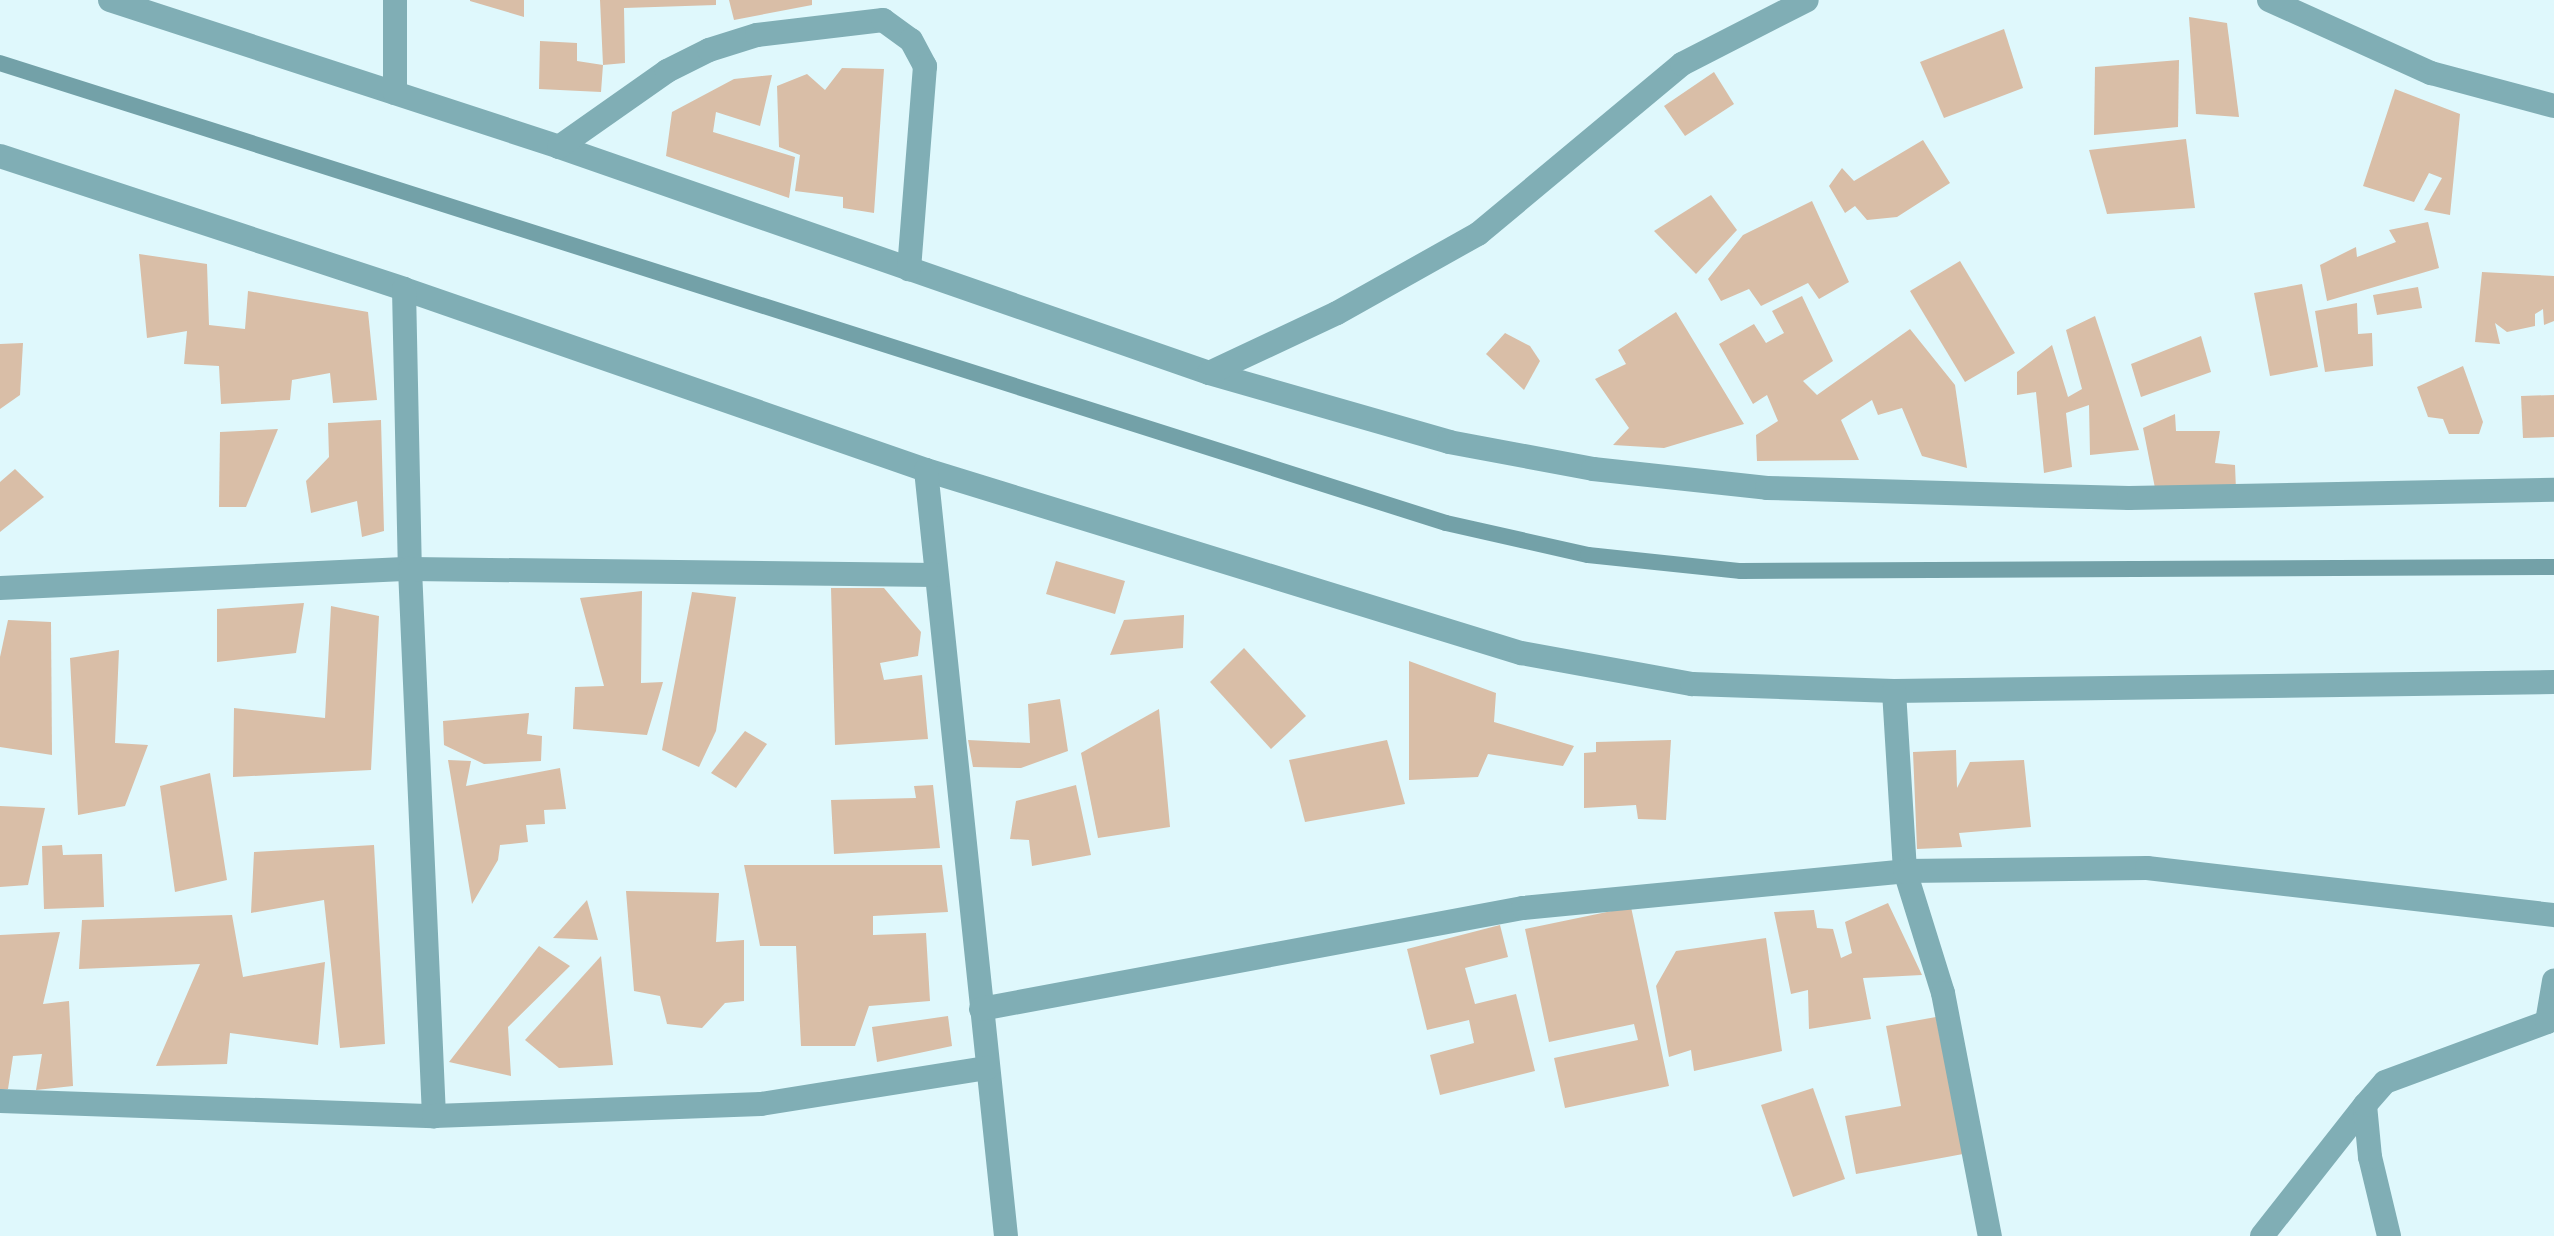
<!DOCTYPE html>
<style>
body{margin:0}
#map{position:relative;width:2554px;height:1236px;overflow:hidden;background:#dff8fc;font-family:Helvetica,sans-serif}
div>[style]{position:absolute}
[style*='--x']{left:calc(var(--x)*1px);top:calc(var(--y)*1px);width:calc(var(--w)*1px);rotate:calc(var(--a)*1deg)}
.stream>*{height:16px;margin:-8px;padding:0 8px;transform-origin:8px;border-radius:8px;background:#73a1a8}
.building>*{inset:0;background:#d9bea7}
.minor>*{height:24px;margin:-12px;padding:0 12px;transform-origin:12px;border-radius:12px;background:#80aeb5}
span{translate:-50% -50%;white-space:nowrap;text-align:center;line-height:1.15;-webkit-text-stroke:6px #dff8fc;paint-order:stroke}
</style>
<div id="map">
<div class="stream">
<div style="--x:0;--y:63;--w:1517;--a:17.65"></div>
<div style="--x:1446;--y:523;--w:146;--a:12.7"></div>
<div style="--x:1588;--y:555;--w:154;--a:6"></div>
<div style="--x:1741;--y:571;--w:813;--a:-0.28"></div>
</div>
<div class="building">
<div style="clip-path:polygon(470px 0,524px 0,524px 17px,470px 1px)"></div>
<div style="clip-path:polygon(600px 0,716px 0,716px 5px,624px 8px,625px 63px,603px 65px,601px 92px,539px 89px,540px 41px,577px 43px,577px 61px,603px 65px)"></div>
<div style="clip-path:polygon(729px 0,812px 0,812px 5px,734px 20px)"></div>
<div style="clip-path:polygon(2189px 17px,2227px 23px,2239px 117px,2196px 114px)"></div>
<div style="clip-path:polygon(2004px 29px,2023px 88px,1944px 118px,1920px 62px)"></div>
<div style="clip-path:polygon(2179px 60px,2178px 127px,2094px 135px,2095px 67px)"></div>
<div style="clip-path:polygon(842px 68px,884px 69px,874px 213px,843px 208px,843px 197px,795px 191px,800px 155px,779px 147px,777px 86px,807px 74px,825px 90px)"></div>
<div style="clip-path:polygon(1714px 72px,1734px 104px,1685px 136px,1664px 106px)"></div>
<div style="clip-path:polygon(772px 75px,760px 126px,716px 112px,713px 132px,795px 157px,789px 198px,666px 156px,672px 112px,734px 79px)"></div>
<div style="clip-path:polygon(2395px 89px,2460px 114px,2450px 215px,2424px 210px,2442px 178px,2429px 173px,2414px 202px,2363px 186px)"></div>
<div style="clip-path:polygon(2186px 139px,2195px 208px,2107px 214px,2089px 150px)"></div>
<div style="clip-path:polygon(1923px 140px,1950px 183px,1897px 217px,1867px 220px,1855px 206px,1845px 213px,1829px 186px,1842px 168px,1854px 181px)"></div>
<div style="clip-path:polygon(1711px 195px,1737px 230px,1696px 274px,1654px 231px)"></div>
<div style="clip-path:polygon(1812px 201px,1849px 282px,1819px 299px,1808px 283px,1761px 306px,1749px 289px,1721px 301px,1708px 279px,1743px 235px)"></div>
<div style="clip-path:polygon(2428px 222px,2439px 268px,2327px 301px,2320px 265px,2356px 247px,2357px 257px,2396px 242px,2389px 230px)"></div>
<div style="clip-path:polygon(139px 254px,207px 264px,209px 325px,245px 329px,248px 291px,368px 312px,377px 400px,333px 403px,330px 373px,292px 380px,290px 400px,221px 404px,219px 366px,184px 364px,187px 331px,147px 338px)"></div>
<div style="clip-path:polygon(1960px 261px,2015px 353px,1965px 382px,1910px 291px)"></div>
<div style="clip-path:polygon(2482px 272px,2554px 276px,2554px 321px,2544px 325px,2543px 309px,2535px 314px,2535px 326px,2507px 332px,2495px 323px,2500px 344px,2475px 342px)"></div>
<div style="clip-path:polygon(2302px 284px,2318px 367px,2270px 376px,2254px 293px)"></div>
<div style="clip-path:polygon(2418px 287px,2422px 308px,2377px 315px,2373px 295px)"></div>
<div style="clip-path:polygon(1802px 296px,1833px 361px,1803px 381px,1817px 395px,1910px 329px,1955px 385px,1967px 468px,1922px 456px,1902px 408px,1878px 415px,1872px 400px,1841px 420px,1859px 460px,1757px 461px,1756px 435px,1778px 421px,1767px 395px,1753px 404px,1719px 344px,1754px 324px,1766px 343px,1784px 333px,1772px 311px)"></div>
<div style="clip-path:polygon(2357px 303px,2358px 334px,2372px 333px,2373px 366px,2325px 372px,2315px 311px)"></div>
<div style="clip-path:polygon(1676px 312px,1744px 424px,1664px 448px,1613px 445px,1629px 428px,1595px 379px,1626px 364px,1618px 350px)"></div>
<div style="clip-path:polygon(2095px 316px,2139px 450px,2090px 455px,2089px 405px,2066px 413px,2072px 467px,2044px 473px,2036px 392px,2017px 395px,2017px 372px,2052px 345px,2068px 397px,2082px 389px,2066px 330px)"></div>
<div style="clip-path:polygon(1505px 333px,1530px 346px,1540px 361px,1524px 390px,1486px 354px)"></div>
<div style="clip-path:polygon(2201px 336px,2211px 372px,2141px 397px,2131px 364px)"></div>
<div style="clip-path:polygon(23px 343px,20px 395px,0 409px,0 344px)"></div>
<div style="clip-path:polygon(2463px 366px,2483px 422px,2479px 434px,2449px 434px,2443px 419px,2428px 417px,2417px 387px)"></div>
<div style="clip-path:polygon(2554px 395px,2554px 437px,2523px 438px,2521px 396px)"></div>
<div style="clip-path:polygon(2175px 414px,2176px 431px,2220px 431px,2215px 463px,2235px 465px,2236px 490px,2157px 498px,2143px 428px)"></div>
<div style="clip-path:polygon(381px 420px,384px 531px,362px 537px,357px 501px,311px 513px,306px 481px,329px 457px,328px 423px)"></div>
<div style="clip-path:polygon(278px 429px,246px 507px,219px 507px,220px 432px)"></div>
<div style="clip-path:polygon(15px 469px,44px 497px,0 532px,0 482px)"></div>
<div style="clip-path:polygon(1056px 561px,1125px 581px,1115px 614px,1046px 594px)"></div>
<div style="clip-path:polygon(831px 588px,884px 588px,921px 632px,918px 656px,880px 663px,884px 680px,922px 675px,928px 739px,835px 745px)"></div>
<div style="clip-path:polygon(642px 591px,641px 683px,663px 682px,647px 735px,573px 729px,575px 687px,604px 686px,580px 598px)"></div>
<div style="clip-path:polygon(692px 592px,736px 597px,716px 731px,699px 767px,662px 750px)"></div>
<div style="clip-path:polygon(304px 603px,296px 653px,217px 662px,217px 609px)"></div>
<div style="clip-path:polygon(331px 606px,379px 616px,371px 770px,233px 777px,234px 708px,325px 718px)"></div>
<div style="clip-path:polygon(1184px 615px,1183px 648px,1110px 655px,1124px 620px)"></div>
<div style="clip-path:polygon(8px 620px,51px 622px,52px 755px,0 747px,0 657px)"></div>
<div style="clip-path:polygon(1244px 648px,1306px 716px,1271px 749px,1210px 682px)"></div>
<div style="clip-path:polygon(119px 650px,115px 743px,148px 745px,125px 806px,78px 815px,70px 658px)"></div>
<div style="clip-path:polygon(1409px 661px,1496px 693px,1494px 722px,1574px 746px,1563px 766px,1488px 754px,1478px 777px,1409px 780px)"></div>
<div style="clip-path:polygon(1060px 699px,1068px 751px,1021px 768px,973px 767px,968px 740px,1030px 743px,1028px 704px)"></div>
<div style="clip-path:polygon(1159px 709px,1170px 827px,1098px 838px,1081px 753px)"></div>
<div style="clip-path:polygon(529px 713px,527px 734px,542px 736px,541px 761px,484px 764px,444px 745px,443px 721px)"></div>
<div style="clip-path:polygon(745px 731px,767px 744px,736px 788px,711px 773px)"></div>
<div style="clip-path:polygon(1387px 740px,1405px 804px,1305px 822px,1289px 760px)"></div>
<div style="clip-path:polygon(1671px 740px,1666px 820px,1638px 819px,1636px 805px,1584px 808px,1584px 753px,1596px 752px,1596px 742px)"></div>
<div style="clip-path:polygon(1956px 750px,1957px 788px,1970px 762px,2024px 760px,2031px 827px,1959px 833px,1962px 847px,1917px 849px,1913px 752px)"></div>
<div style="clip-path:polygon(448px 760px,471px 761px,466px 786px,560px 768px,566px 809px,544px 810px,545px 824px,526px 825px,528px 842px,500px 845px,498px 860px,472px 904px)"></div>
<div style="clip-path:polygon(210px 773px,227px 880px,175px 892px,160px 786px)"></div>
<div style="clip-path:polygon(933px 785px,940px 848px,834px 854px,831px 800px,916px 798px,914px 786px)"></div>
<div style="clip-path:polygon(1076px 785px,1091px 855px,1032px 866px,1029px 840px,1010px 839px,1016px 801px)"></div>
<div style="clip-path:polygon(0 806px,45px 808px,28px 885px,0 887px)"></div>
<div style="clip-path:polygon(62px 845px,63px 855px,102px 854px,104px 907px,44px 909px,42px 846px)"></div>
<div style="clip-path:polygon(374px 845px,385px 1044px,340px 1048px,324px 900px,251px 913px,254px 852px)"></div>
<div style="clip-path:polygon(744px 865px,942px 865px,948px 912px,873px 916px,873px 935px,926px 933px,930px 1001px,869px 1006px,855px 1046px,801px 1046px,796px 946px,760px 946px)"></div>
<div style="clip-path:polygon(626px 891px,719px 893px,716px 942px,744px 940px,744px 1001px,725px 1003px,702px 1028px,667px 1024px,660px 996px,634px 991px)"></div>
<div style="clip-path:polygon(587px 900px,598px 940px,553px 938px)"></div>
<div style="clip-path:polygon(1888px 903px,1922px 975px,1863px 978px,1871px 1019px,1809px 1029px,1808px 990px,1791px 994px,1774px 912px,1814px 910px,1817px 928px,1833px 929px,1841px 958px,1852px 953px,1845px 922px)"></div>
<div style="clip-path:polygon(1631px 907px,1669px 1086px,1565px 1108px,1554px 1058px,1638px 1040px,1634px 1024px,1549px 1042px,1525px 929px)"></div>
<div style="clip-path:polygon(232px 915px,243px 977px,325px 962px,318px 1045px,230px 1033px,227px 1064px,156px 1066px,200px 964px,79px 969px,82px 920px)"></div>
<div style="clip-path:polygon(1500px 925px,1508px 957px,1465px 968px,1475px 1004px,1516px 994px,1535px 1071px,1440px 1095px,1430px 1055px,1474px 1043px,1469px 1020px,1427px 1030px,1407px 949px)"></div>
<div style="clip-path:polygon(60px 932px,43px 1004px,69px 1001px,73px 1086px,36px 1090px,42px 1054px,13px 1056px,8px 1089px,0 1090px,0 935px)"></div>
<div style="clip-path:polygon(1766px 938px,1782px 1051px,1694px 1071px,1691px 1050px,1669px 1057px,1656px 986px,1676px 951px)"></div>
<div style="clip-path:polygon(539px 946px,570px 966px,508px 1027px,511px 1076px,449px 1062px)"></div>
<div style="clip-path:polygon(601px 956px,613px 1065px,559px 1068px,525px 1040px)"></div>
<div style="clip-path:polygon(948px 1016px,952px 1046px,877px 1062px,872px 1027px)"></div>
<div style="clip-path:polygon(1936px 1017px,1963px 1154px,1856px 1174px,1845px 1116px,1901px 1106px,1886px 1026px)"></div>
<div style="clip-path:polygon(1813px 1088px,1845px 1179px,1793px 1197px,1761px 1105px)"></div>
</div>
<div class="minor">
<div style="--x:110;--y:0;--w:472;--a:18.1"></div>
<div style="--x:559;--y:147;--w:688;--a:19.17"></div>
<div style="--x:1209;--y:373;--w:250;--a:16"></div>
<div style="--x:1449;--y:442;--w:147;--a:10.6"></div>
<div style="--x:1593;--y:469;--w:175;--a:6.2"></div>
<div style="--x:1767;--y:488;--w:362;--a:1.6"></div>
<div style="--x:2129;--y:498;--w:425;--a:-1.1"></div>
<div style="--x:2269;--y:0;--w:178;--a:24.3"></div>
<div style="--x:2431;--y:73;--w:127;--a:15"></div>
<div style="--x:395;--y:93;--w:93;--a:-90"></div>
<div style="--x:559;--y:147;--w:132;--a:-35.1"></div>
<div style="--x:667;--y:71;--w:47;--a:-26.6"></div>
<div style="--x:709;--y:50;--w:50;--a:-17.4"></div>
<div style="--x:757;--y:35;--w:127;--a:-6.8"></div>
<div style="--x:883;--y:20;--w:34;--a:36"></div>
<div style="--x:911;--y:40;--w:30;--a:62"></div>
<div style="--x:925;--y:66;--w:204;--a:94.5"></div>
<div style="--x:0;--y:156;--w:425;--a:18.2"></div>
<div style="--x:404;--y:289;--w:552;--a:19.12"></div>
<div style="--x:926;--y:470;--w:623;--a:17.1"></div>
<div style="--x:1521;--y:653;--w:174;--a:10.3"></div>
<div style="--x:1692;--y:684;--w:202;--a:2"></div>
<div style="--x:1894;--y:691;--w:660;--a:-0.78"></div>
<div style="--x:404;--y:289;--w:280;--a:88.8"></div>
<div style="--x:410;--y:569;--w:548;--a:87.49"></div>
<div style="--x:1209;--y:373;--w:141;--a:-25.1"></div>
<div style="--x:1337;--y:313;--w:162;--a:-29.3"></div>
<div style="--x:1478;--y:234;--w:266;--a:-39.8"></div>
<div style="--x:1682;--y:64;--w:140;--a:-27.1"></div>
<div style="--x:926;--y:470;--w:770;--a:84.04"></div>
<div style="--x:0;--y:588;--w:410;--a:-2.7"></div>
<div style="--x:410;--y:569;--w:526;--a:0.65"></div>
<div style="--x:1894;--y:691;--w:180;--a:86.5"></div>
<div style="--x:1905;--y:871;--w:128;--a:72.7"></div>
<div style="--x:1943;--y:993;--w:248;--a:79.1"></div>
<div style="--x:981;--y:1009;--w:551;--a:-10.56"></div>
<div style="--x:1523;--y:908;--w:384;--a:-5.5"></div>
<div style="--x:1905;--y:871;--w:242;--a:-0.7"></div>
<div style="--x:2147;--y:868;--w:410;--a:6.6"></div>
<div style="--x:0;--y:1101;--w:434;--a:2"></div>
<div style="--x:434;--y:1116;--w:327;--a:-2.1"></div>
<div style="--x:761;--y:1104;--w:229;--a:-9.1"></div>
<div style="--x:2262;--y:1236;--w:167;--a:-51.8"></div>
<div style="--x:2389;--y:1236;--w:81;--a:-103.5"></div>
<div style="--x:2370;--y:1157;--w:52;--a:-95.5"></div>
<div style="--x:2365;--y:1105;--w:30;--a:-49"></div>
<div style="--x:2385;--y:1082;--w:173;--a:-20.3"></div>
<div style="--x:2547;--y:1022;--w:42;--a:-80.3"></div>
</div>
</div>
